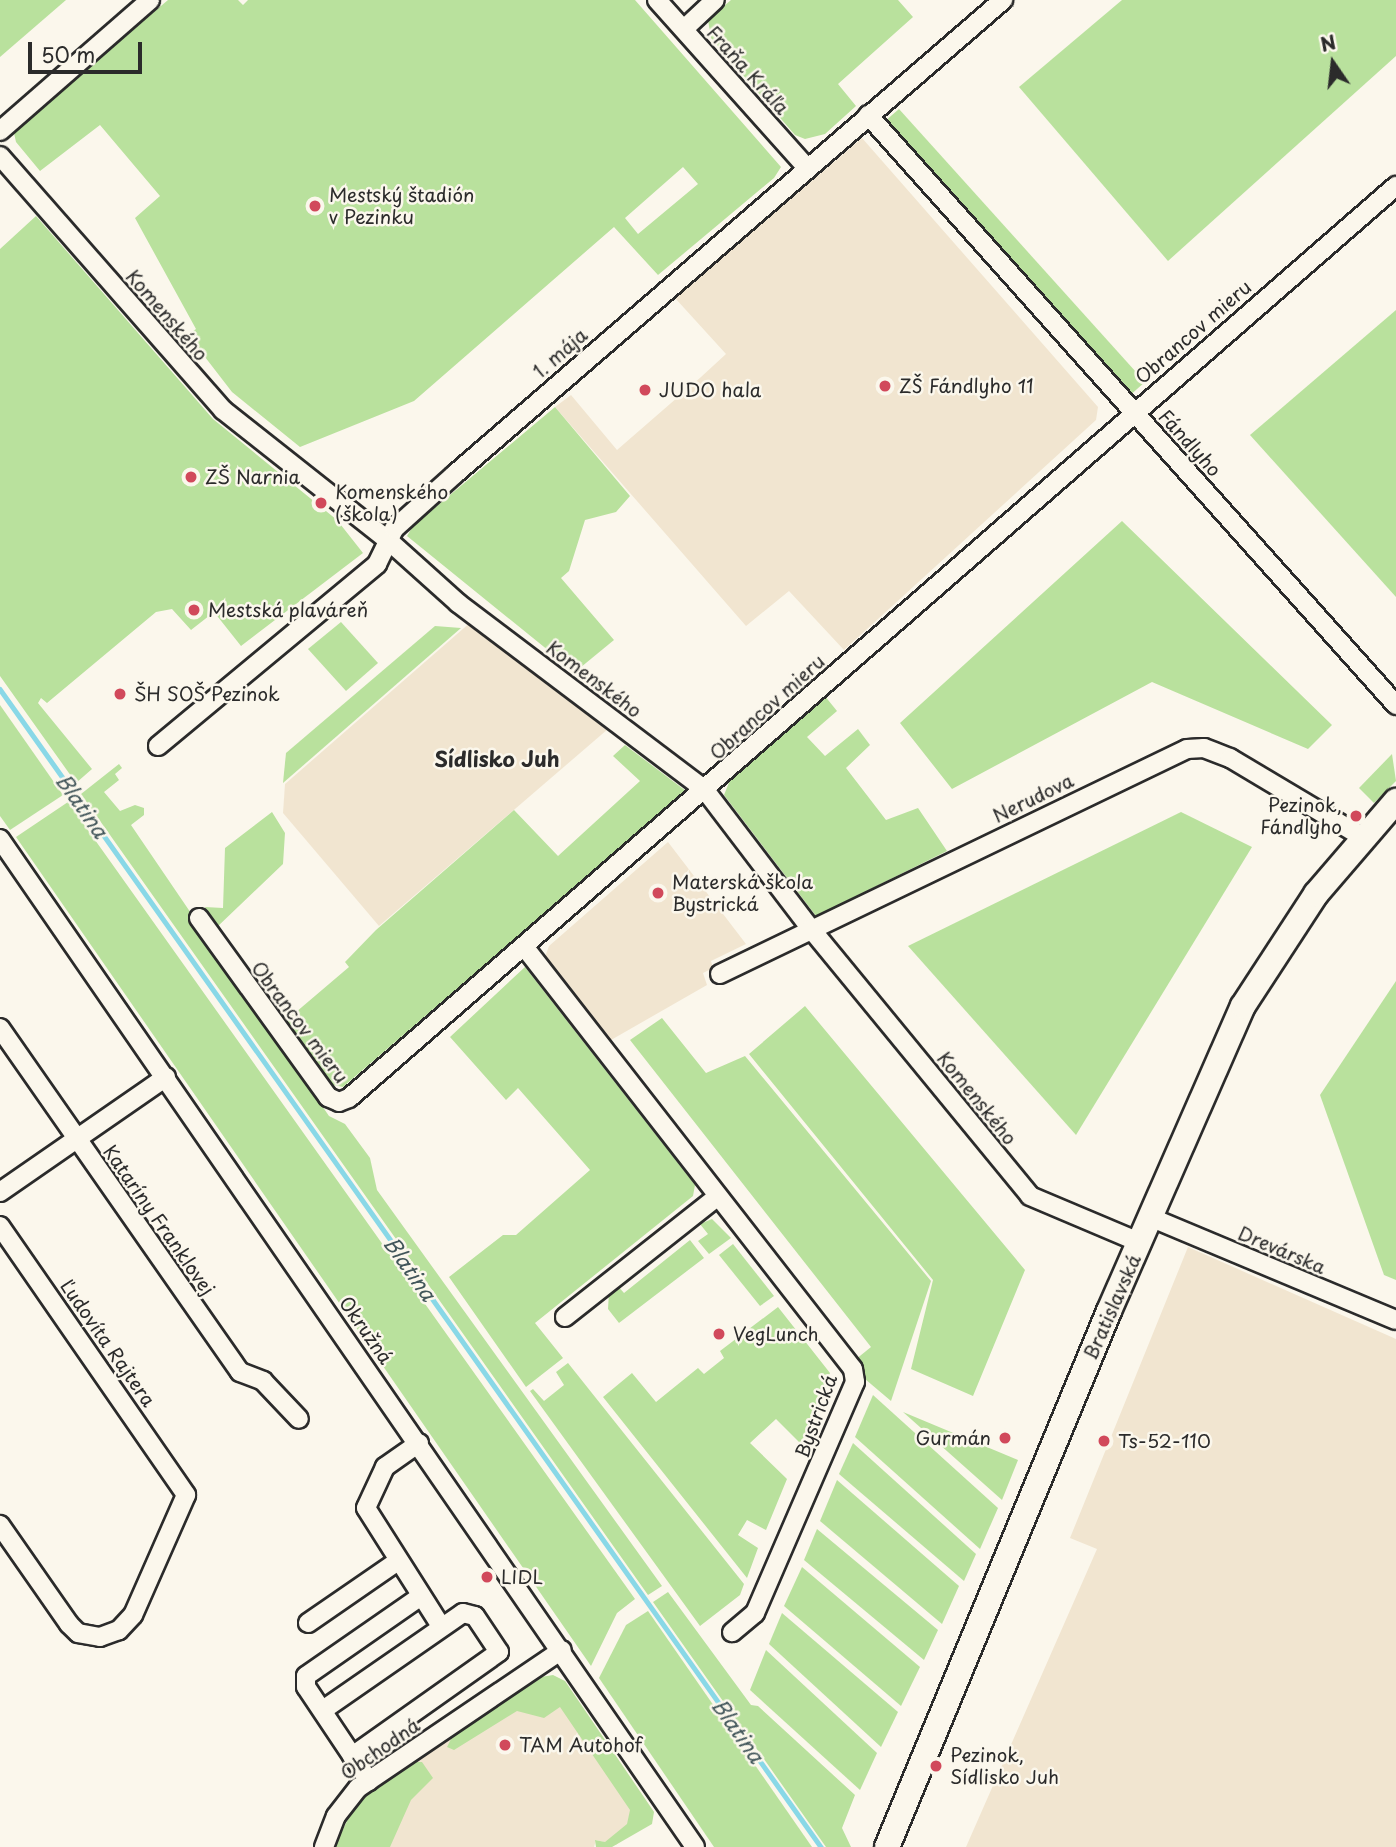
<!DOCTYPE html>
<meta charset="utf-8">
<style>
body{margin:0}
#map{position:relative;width:1396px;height:1847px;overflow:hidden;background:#fbf7ec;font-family:"Playpen Sans",sans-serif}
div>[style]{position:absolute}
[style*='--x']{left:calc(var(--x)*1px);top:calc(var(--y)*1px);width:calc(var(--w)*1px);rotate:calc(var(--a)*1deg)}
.built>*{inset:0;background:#f1e5d0}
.green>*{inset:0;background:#b9e19d}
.stream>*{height:4.5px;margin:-2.25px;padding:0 2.25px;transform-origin:2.25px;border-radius:2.25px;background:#89d8e7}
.roads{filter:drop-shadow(2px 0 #2b2b2b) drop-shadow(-2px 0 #2b2b2b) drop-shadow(0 2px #2b2b2b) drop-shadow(0 -2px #2b2b2b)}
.minor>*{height:18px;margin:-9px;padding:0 9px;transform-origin:9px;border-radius:9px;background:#fbf7ec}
.secondary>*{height:24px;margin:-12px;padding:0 12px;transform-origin:12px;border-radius:12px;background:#fbf7ec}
.dots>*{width:19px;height:19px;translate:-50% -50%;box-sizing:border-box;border:4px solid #fbf7ec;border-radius:50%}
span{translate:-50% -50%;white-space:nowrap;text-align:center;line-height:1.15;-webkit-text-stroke:5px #fbf7ec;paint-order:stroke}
.street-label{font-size:19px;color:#2b2b2b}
.poi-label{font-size:19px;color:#2b2b2b}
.left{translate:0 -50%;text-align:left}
.right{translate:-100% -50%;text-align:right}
.neighbourhood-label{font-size:21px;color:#2b2b2b;font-weight:700}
.water-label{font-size:21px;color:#42565a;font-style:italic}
.north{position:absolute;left:1298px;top:28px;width:70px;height:70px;-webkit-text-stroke:5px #fbf7ec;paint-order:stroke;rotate:346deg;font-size:19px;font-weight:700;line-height:28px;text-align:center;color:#2b2b2b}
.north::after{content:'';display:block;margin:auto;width:24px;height:32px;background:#2b2b2b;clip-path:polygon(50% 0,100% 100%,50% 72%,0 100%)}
.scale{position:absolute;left:28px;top:42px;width:114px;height:32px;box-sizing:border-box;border:4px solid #2b2b2b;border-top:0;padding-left:9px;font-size:21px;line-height:24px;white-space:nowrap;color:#2b2b2b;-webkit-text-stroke:5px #fbf7ec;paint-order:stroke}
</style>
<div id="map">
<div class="built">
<div style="clip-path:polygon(862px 138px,1098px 407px,1096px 420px,844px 650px,789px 591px,746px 626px,555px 407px,571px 395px,617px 450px,701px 377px,726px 354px,675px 298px)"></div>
<div style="clip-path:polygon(472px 621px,608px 729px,379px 926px,283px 813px,285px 784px)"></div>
<div style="clip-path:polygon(668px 842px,746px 944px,711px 961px,713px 968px,703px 973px,707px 985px,611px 1040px,545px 957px,549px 946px)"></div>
<div style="clip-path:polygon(1188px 1247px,1396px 1339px,1396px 1847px,966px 1847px,1097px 1549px,1070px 1538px)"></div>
<div style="clip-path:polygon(541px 1677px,565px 1681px,654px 1812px,616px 1845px,596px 1840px,594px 1847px,338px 1847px,374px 1790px)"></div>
</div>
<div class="green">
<div style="clip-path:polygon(0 0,66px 0,0 57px)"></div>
<div style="clip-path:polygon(evenodd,168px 0,238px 0,243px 5px,248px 0,635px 0,781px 167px,774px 178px,658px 275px,614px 227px,414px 401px,300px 447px,232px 392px,188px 335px,196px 329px,135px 218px,160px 196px,100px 125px,40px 171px,16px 142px,14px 133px,20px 126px,168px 0,683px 167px,698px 184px,638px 234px,625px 218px,683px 167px)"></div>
<div style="clip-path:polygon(731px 0,898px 0,913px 17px,838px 84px,856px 106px,825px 134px,805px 139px,795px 135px,711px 38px,708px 20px)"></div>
<div style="clip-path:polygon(1122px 0,1396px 0,1396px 56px,1168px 261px,1019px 87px)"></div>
<div style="clip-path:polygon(899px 109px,1145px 382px,1128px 397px,884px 122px)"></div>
<div style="clip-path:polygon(36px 216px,213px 419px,337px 520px,363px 553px,241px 646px,214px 612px,191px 630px,172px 609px,156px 612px,47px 703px,41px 698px,38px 703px,92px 769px,76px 783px,0 676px,0 249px)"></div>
<div style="clip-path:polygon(1396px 310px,1396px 597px,1250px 435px)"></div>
<div style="clip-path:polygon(555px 407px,630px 496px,616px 512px,585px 520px,569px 571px,561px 578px,614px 640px,575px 672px,407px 536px,413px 526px)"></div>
<div style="clip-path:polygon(1122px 521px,1332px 725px,1308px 749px,1152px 682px,952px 789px,900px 723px)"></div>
<div style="clip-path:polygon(341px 622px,378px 663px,346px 691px,308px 649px)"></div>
<div style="clip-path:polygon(435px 626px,461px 628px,283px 783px,286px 753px)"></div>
<div style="clip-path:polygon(824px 695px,837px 711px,807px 737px,825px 756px,858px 729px,870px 745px,846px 768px,886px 820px,918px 808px,947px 851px,816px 916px,724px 795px,730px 780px)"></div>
<div style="clip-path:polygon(0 705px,63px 795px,10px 830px,0 816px)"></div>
<div style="clip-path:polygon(625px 745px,686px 791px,343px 1087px,329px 1084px,282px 1024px,349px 967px,345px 962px,376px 930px,514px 810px,558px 856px,640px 781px,613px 756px)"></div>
<div style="clip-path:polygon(1392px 754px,1396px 781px,1374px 803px,1359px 788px)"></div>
<div style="clip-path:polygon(119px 764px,122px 768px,115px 774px,119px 780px,104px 792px,120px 811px,135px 805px,144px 808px,144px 815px,131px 825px,329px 1116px,345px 1124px,370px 1158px,377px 1190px,662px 1586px,648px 1595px,81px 794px)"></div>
<div style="clip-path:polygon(68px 802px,635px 1599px,617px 1613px,591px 1666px,16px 837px)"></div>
<div style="clip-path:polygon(272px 812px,285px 833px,283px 864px,216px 928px,205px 907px,223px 908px,225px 848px)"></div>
<div style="clip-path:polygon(1181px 812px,1252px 847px,1076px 1135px,908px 946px)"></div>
<div style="clip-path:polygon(525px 967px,695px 1185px,693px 1196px,535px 1323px,563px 1358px,526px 1387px,449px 1277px,503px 1235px,516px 1235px,590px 1170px,518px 1088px,506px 1100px,450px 1037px)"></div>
<div style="clip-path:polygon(1396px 981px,1396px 1280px,1384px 1275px,1320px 1095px)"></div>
<div style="clip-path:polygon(805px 1006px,1025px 1270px,973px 1396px,911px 1369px,933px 1280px,749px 1054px)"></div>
<div style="clip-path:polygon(662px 1018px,706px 1073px,745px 1056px,931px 1281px,891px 1401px,865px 1379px,855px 1360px,871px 1347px,630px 1040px)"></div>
<div style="clip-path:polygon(712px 1219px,731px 1238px,709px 1254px,698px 1241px,708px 1234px,700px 1224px)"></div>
<div style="clip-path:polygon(690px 1240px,704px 1258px,619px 1323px,608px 1309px,609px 1292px,616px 1284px,624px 1293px)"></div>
<div style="clip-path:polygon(733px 1244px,774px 1296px,760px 1306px,719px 1255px)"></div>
<div style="clip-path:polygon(778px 1307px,830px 1373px,801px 1444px,776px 1419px,750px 1443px,787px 1479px,766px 1530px,747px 1520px,738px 1535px,758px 1548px,747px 1578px,603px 1397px,632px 1373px,656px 1402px,698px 1368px,704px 1374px,724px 1358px,720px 1351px)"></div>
<div style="clip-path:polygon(568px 1363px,744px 1584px,740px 1595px,700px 1626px,530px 1391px,533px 1389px,544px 1401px,564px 1385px,556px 1372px)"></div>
<div style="clip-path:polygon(873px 1395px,998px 1508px,980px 1549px,855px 1437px)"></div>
<div style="clip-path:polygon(903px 1412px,1018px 1460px,1002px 1500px)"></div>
<div style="clip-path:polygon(853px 1443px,976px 1554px,964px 1581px,839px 1474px)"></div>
<div style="clip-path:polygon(837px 1480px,959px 1586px,942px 1624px,820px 1521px)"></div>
<div style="clip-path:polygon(817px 1529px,938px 1630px,924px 1660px,804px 1560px)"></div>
<div style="clip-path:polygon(802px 1567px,920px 1667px,901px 1706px,784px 1606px)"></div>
<div style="clip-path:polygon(668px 1592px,751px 1705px,758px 1706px,855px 1795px,842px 1828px,851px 1847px,826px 1847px,653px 1602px)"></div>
<div style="clip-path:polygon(648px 1611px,812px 1847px,714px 1847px,599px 1678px,626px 1625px)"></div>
<div style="clip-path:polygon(782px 1613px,898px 1712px,881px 1747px,769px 1644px)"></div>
<div style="clip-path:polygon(766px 1650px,877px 1753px,860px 1790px,750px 1690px)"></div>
<div style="clip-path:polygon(553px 1675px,565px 1681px,654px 1812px,652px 1824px,612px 1847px,596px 1847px,595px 1840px,605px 1842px,627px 1824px,630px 1810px,560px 1707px,544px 1718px,517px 1711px,454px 1750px,447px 1747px,452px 1737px,541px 1677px)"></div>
<div style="clip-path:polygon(411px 1762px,422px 1762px,433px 1778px,411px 1800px,390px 1847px,334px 1847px,357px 1801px)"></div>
</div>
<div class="stream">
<div style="--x:0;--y:689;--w:1420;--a:54.66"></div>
</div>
<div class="roads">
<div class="minor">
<div style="--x:657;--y:0;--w:225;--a:48.2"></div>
<div style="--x:684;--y:29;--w:42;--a:-43.1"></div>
<div style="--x:868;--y:115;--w:792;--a:48.17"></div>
<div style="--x:0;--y:131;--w:199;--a:-41.1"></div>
<div style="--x:0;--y:156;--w:338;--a:48.7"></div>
<div style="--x:223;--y:410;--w:211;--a:38.3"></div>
<div style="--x:389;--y:541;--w:93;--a:41.9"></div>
<div style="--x:458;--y:603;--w:310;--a:37.1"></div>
<div style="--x:705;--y:790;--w:175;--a:52.7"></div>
<div style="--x:811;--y:929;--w:345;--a:50.6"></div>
<div style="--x:1030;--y:1196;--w:121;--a:22.9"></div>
<div style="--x:158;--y:746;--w:285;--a:-39.7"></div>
<div style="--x:377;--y:564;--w:39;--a:-64"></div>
<div style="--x:394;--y:529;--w:82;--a:-42"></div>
<div style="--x:455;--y:474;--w:725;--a:-40.86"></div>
<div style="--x:0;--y:839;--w:1224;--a:55.41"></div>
<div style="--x:199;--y:918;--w:221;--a:54.2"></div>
<div style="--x:328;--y:1097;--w:12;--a:24"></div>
<div style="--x:339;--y:1102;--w:11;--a:-22"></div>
<div style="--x:349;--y:1098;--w:1389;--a:-41.06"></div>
<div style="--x:526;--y:949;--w:532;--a:52.1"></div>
<div style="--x:853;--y:1369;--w:13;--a:81"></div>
<div style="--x:855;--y:1382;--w:252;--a:113.4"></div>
<div style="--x:755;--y:1613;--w:30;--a:140"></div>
<div style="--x:720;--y:974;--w:518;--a:-25.72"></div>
<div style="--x:1187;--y:749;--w:17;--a:-3"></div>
<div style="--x:1204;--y:748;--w:28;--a:21"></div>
<div style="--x:1230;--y:758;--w:152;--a:30.8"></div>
<div style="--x:0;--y:1028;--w:419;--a:55.1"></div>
<div style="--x:240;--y:1372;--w:25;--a:21"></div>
<div style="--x:263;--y:1381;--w:52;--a:46.5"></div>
<div style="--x:0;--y:1192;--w:202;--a:-34.7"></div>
<div style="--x:1152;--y:1218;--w:264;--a:22.7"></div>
<div style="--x:0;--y:1226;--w:327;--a:55.3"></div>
<div style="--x:186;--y:1495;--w:131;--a:113.8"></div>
<div style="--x:133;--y:1615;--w:21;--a:133"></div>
<div style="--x:119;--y:1630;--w:20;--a:160"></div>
<div style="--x:100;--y:1637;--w:22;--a:-170"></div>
<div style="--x:78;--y:1633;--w:13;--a:-135"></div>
<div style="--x:69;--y:1624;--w:121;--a:-124.9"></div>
<div style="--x:565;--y:1317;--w:194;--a:-38.3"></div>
<div style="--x:419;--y:1443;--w:42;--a:144.8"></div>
<div style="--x:385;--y:1467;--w:45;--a:114.9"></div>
<div style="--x:366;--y:1508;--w:140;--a:57.6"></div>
<div style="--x:308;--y:1623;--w:109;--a:-34.6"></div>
<div style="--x:323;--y:1710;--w:170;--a:-34.7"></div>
<div style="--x:463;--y:1613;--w:12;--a:14"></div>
<div style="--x:475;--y:1616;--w:43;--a:56.3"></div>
<div style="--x:499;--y:1652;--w:180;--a:144.7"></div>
<div style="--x:369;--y:1781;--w:113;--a:-123.8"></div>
<div style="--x:306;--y:1687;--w:11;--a:-90"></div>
<div style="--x:306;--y:1676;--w:140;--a:-34.8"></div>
<div style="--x:324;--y:1847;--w:33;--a:-69"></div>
<div style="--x:336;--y:1816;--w:36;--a:-52"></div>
<div style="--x:358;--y:1788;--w:246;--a:-34.1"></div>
</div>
<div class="secondary">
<div style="--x:887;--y:1847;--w:580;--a:-67.5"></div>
<div style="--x:1109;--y:1311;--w:333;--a:-66.3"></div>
<div style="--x:1243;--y:1006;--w:134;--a:-56.9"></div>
<div style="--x:1316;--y:894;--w:123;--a:-49.3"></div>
</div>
</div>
<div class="dots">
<div style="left:315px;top:206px;background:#d1495b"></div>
<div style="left:885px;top:386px;background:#d1495b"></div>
<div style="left:645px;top:390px;background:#d1495b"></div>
<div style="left:191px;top:477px;background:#d1495b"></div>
<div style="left:321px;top:503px;background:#d1495b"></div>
<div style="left:194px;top:610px;background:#d1495b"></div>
<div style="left:120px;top:694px;background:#d1495b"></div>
<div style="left:1356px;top:816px;background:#d1495b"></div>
<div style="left:658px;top:893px;background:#d1495b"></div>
<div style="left:719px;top:1334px;background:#d1495b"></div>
<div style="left:1005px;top:1438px;background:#d1495b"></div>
<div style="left:1104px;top:1441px;background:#d1495b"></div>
<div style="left:487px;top:1577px;background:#d1495b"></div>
<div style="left:505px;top:1745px;background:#d1495b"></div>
<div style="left:936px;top:1766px;background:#d1495b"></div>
</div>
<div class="street-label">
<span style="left:748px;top:70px;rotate:48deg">Fraňa Kráľa</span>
<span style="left:167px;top:315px;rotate:49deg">Komenského</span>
<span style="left:1193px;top:332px;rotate:-41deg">Obrancov mieru</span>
<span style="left:560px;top:353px;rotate:-41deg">1. mája</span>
<span style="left:1190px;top:443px;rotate:48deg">Fándlyho</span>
<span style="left:594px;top:679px;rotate:37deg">Komenského</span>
<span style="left:767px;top:707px;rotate:-42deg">Obrancov mieru</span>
<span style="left:1033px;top:798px;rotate:-26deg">Nerudova</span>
<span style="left:300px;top:1022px;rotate:53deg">Obrancov mieru</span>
<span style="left:977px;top:1098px;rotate:51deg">Komenského</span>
<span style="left:159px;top:1220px;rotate:55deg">Kataríny Franklovej</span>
<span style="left:1282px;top:1250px;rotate:23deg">Drevárska</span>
<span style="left:1112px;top:1307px;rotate:-66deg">Bratislavská</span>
<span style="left:366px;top:1330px;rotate:55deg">Okružná</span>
<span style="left:108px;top:1343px;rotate:55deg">Ľudovíta Rajtera</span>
<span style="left:816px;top:1416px;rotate:-70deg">Bystrická</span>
<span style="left:380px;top:1749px;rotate:-35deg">Obchodná</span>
</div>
<div class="poi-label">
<span class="left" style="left:329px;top:206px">Mestský štadión<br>v Pezinku</span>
<span class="left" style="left:899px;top:386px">ZŠ Fándlyho 11</span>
<span class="left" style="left:659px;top:390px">JUDO hala</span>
<span class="left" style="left:205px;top:477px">ZŠ Narnia</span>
<span class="left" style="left:335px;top:503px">Komenského<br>(škola)</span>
<span class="left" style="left:208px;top:610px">Mestská plaváreň</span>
<span class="left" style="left:134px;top:694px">ŠH SOŠ Pezinok</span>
<span class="right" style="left:1342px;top:816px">Pezinok,<br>Fándlyho</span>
<span class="left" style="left:672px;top:893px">Materská škola<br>Bystrická</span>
<span class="left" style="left:733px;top:1334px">VegLunch</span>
<span class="right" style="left:991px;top:1438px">Gurmán</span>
<span class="left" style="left:1118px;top:1441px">Ts-52-110</span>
<span class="left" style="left:501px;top:1577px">LIDL</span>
<span class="left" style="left:519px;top:1745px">TAM Autohof</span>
<span class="left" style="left:950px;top:1766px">Pezinok,<br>Sídlisko Juh</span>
</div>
<div class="neighbourhood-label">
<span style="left:497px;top:758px">Sídlisko Juh</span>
</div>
<div class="water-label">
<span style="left:83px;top:805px;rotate:55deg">Blatina</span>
<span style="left:411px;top:1268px;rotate:55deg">Blatina</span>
<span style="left:739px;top:1730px;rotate:55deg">Blatina</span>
</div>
<div class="north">N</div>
<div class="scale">50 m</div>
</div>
